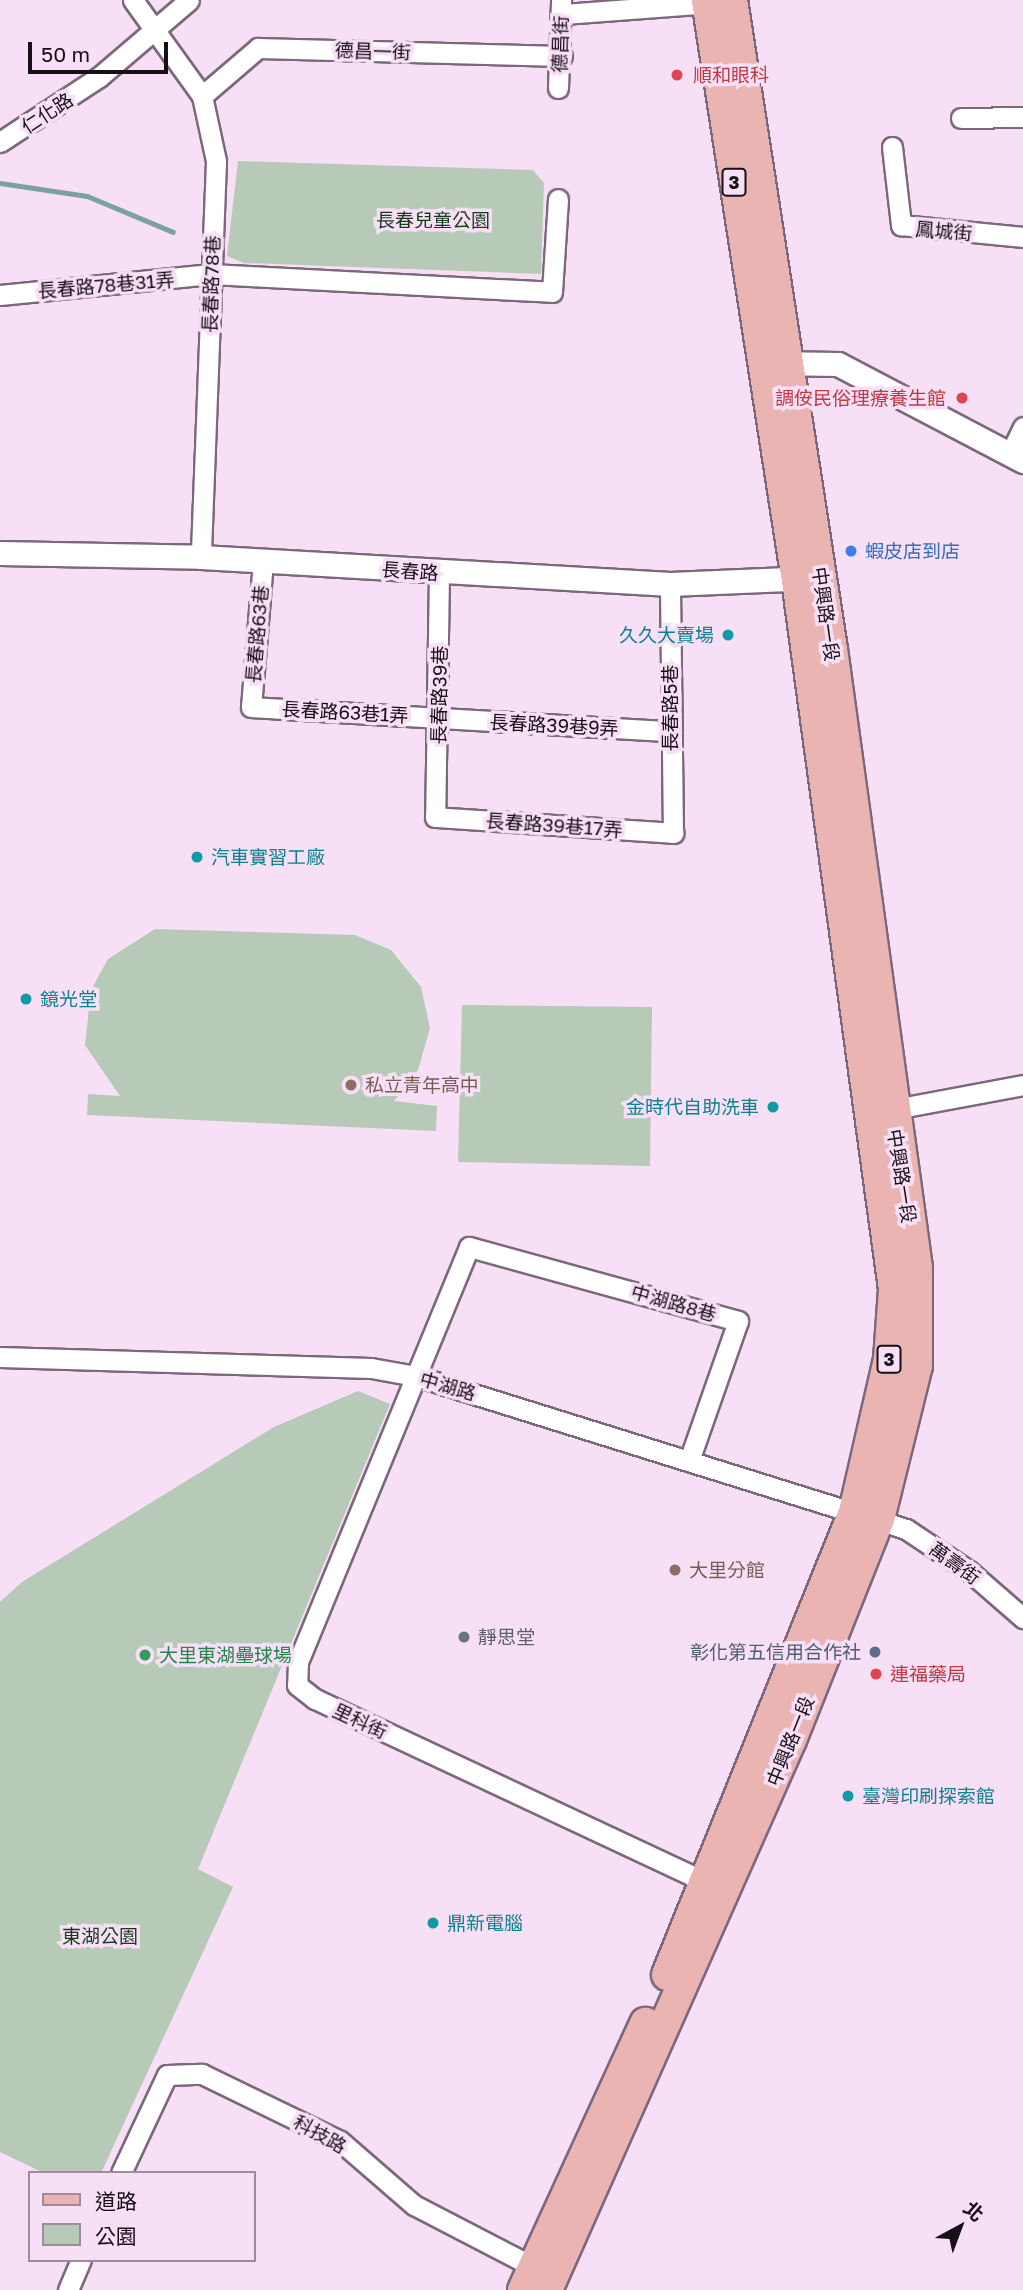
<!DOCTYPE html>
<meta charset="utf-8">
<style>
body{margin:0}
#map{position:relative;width:1023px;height:2290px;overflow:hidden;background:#f7dff6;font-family:"Golos Text","Noto Sans TC",sans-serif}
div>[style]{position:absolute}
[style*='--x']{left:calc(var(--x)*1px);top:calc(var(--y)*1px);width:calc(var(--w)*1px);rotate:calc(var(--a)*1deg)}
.green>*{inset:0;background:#b7c9b7}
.stream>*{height:5px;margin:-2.5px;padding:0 2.5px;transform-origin:2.5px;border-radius:2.5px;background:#7ba1a4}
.roads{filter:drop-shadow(2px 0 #7c687c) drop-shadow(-2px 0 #7c687c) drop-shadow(0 2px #7c687c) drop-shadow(0 -2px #7c687c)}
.minor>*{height:19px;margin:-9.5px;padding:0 9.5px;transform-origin:9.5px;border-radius:9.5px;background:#fff}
.tertiary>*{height:23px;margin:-11.5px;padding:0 11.5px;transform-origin:11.5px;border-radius:11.5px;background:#fff}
.primary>*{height:30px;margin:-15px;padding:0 15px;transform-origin:15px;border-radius:15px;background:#eab4b2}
.dots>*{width:19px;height:19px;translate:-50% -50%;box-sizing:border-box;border:4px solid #f7dff6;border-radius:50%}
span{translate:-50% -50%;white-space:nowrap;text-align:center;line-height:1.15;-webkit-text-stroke:7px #f7dff6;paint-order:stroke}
.shield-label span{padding:2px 5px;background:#f7dff6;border:2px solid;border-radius:5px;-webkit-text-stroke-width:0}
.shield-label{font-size:18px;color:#170f16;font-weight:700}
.street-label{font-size:19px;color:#170f16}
.health-label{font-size:19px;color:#be3a42}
.left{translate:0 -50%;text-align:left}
.right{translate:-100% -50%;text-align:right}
.park-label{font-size:19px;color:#163b19}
.shop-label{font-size:19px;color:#366cbe}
.culture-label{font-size:19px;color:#0d838f}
.education-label{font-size:19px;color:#785e54}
.worship-label{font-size:19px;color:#5b616d}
.service-label{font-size:19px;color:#4e5e75}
.leisure-label{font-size:19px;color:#27864d}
.legend{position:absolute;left:28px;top:2171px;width:228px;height:91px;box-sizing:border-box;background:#f7dff6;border:2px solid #9d8c9c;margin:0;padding:9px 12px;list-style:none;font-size:21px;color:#170f16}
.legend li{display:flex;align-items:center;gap:14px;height:35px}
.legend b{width:35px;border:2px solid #9d8c9c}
.north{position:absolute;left:925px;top:2192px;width:70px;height:70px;-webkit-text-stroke:5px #f7dff6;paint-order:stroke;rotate:41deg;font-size:19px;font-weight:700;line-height:28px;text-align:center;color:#170f16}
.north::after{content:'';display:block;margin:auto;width:24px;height:32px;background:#170f16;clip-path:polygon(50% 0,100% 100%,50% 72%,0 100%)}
.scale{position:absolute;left:28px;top:42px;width:140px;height:32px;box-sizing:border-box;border:4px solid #170f16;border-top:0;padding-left:9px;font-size:21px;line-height:24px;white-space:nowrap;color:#170f16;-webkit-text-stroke:5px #f7dff6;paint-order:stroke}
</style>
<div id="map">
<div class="green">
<div style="clip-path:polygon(238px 161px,533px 170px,544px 183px,541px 274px,244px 263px,227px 256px)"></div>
<div style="clip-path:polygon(155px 929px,355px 935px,391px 950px,421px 987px,430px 1028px,418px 1070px,394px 1101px,437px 1106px,436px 1131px,87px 1115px,88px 1094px,120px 1096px,85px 1045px,91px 990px,108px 959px)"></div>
<div style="clip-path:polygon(462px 1005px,652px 1007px,650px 1166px,458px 1162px)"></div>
<div style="clip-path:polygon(358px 1391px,390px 1404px,198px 1869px,233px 1887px,101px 2173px,44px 2173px,0 2152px,0 1602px,22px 1582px,274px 1427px)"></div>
</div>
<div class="stream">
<div style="--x:0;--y:183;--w:88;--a:8.5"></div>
<div style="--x:87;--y:196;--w:93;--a:22.7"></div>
</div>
<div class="roads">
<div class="minor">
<div style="--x:133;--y:0;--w:118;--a:54.3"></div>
<div style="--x:202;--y:96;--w:66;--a:77.8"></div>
<div style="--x:216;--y:161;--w:396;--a:92.2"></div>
<div style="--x:563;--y:14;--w:145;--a:-4.3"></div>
<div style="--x:558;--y:88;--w:88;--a:-88"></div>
<div style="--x:202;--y:96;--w:74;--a:-40.6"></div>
<div style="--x:258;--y:48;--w:304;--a:1.5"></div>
<div style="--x:961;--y:118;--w:62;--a:-0.9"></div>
<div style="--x:0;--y:142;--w:118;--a:-33.3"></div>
<div style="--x:99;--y:77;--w:118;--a:-40.5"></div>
<div style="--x:892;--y:147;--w:79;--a:83.4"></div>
<div style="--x:901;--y:225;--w:123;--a:5.6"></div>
<div style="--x:0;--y:295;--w:212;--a:-5.7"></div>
<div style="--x:211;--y:274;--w:341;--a:3"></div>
<div style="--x:552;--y:292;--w:93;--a:-86.3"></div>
<div style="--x:1010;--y:454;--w:30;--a:-64"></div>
<div style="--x:263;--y:561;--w:146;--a:94.7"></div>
<div style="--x:251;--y:707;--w:419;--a:3.3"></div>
<div style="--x:439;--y:573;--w:244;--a:90.9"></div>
<div style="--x:435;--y:817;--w:239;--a:3.8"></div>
<div style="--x:673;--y:833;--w:249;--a:-90.7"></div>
<div style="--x:884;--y:1111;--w:141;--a:-10.6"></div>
<div style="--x:0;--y:1357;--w:371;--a:1.7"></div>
<div style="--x:371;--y:1368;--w:46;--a:10.1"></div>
<div style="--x:416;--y:1376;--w:513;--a:17.34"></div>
<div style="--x:906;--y:1529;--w:76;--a:33.7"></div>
<div style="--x:969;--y:1571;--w:72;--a:41"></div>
<div style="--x:690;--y:1458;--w:145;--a:-70.7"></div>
<div style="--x:738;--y:1321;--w:279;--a:-164.6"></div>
<div style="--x:469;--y:1247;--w:449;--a:112.4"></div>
<div style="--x:298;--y:1662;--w:23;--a:92"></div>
<div style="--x:297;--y:1685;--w:23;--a:38"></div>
<div style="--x:315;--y:1699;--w:441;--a:25.1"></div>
<div style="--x:121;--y:2173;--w:108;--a:-64.9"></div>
<div style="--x:167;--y:2075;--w:35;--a:-2"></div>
<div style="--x:202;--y:2074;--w:153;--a:25.9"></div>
<div style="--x:340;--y:2141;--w:98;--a:40.9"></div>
<div style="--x:414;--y:2205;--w:145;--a:27.4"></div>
<div style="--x:68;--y:2290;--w:33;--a:-67"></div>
</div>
<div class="tertiary">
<div style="--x:771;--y:363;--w:67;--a:0.9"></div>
<div style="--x:838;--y:364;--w:209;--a:27.7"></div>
<div style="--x:0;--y:553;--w:201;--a:1.1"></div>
<div style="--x:201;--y:557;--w:470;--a:3.3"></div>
<div style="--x:670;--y:584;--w:141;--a:-2.4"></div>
</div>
<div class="primary">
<div style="--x:667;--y:1975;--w:499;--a:-68"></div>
<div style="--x:854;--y:1512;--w:157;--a:-77.1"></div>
<div style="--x:889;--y:1359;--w:70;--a:-85.9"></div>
<div style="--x:894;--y:1289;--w:716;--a:-97.79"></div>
<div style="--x:797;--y:580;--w:587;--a:-98.82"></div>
<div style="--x:523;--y:2290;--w:294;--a:-65.4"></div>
<div style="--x:547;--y:2290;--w:602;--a:-66.08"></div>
<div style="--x:791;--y:1740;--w:238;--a:-68.3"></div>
<div style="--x:879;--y:1519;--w:158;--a:-76.1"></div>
<div style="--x:917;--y:1366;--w:98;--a:-90"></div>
<div style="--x:917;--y:1268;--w:625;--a:-97.82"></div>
<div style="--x:832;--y:649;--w:657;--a:-98.76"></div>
</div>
</div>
<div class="dots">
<div style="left:677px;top:75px;background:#e0444e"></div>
<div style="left:962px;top:398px;background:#e0444e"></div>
<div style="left:851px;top:551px;background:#3f7fe0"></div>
<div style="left:728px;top:635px;background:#0f9aa8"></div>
<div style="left:197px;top:857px;background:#0f9aa8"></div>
<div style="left:26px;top:999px;background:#0f9aa8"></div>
<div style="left:351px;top:1085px;background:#8d6e63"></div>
<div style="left:773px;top:1107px;background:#0f9aa8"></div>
<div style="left:675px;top:1570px;background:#8d6e63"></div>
<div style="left:464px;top:1637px;background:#6b7280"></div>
<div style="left:875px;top:1652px;background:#5c6f8a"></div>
<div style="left:145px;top:1655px;background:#2e9e5b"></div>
<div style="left:876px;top:1674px;background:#e0444e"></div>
<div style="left:848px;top:1796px;background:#0f9aa8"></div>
<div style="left:433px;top:1923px;background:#0f9aa8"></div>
</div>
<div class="shield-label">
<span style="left:734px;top:182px">3</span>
<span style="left:889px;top:1359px">3</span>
</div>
<div class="street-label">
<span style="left:560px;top:44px;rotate:-88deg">德昌街</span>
<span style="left:373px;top:51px;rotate:2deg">德昌一街</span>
<span style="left:47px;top:113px;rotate:-33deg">仁化路</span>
<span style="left:944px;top:231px;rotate:5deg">鳳城街</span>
<span style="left:211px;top:284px;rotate:-88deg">長春路78巷</span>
<span style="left:106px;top:285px;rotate:-5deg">長春路78巷31弄</span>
<span style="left:410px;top:571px;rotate:4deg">長春路</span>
<span style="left:826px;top:614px;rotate:82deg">中興路一段</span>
<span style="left:257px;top:634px;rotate:-85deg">長春路63巷</span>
<span style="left:439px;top:695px;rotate:-89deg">長春路39巷</span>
<span style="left:670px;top:708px;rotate:-90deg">長春路5巷</span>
<span style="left:345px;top:712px;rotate:3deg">長春路63巷1弄</span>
<span style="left:554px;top:725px;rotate:3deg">長春路39巷9弄</span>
<span style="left:554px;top:825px;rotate:4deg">長春路39巷17弄</span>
<span style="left:902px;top:1176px;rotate:81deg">中興路一段</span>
<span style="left:674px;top:1303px;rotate:16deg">中湖路8巷</span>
<span style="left:448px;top:1386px;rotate:16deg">中湖路</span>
<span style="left:955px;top:1563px;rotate:36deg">萬壽街</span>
<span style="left:360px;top:1721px;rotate:25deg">里科街</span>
<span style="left:790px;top:1741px;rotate:-68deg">中興路一段</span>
<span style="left:320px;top:2134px;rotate:29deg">科技路</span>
</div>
<div class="health-label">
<span class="left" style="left:693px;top:75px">順和眼科</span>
<span class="right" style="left:946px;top:398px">調侒民俗理療養生館</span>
<span class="left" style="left:890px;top:1674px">連福藥局</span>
</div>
<div class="park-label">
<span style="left:433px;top:220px">長春兒童公園</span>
<span style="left:100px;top:1936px">東湖公園</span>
</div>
<div class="shop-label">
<span class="left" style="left:865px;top:551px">蝦皮店到店</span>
</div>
<div class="culture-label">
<span class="right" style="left:714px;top:635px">久久大賣場</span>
<span class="left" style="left:211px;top:857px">汽車實習工廠</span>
<span class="left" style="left:40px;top:999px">鏡光堂</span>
<span class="right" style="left:759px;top:1107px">金時代自助洗車</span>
<span class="left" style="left:862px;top:1796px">臺灣印刷探索館</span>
<span class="left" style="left:447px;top:1923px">鼎新電腦</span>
</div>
<div class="education-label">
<span class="left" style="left:365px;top:1085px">私立青年高中</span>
<span class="left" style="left:689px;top:1570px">大里分館</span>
</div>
<div class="worship-label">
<span class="left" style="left:478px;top:1637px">靜思堂</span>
</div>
<div class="service-label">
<span class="right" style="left:861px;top:1652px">彰化第五信用合作社</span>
</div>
<div class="leisure-label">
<span class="left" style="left:159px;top:1655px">大里東湖壘球場</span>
</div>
<ul class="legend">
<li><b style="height:9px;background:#eab4b2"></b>道路</li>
<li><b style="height:19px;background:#b7c9b7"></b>公園</li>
</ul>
<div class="north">北</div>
<div class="scale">50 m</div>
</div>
